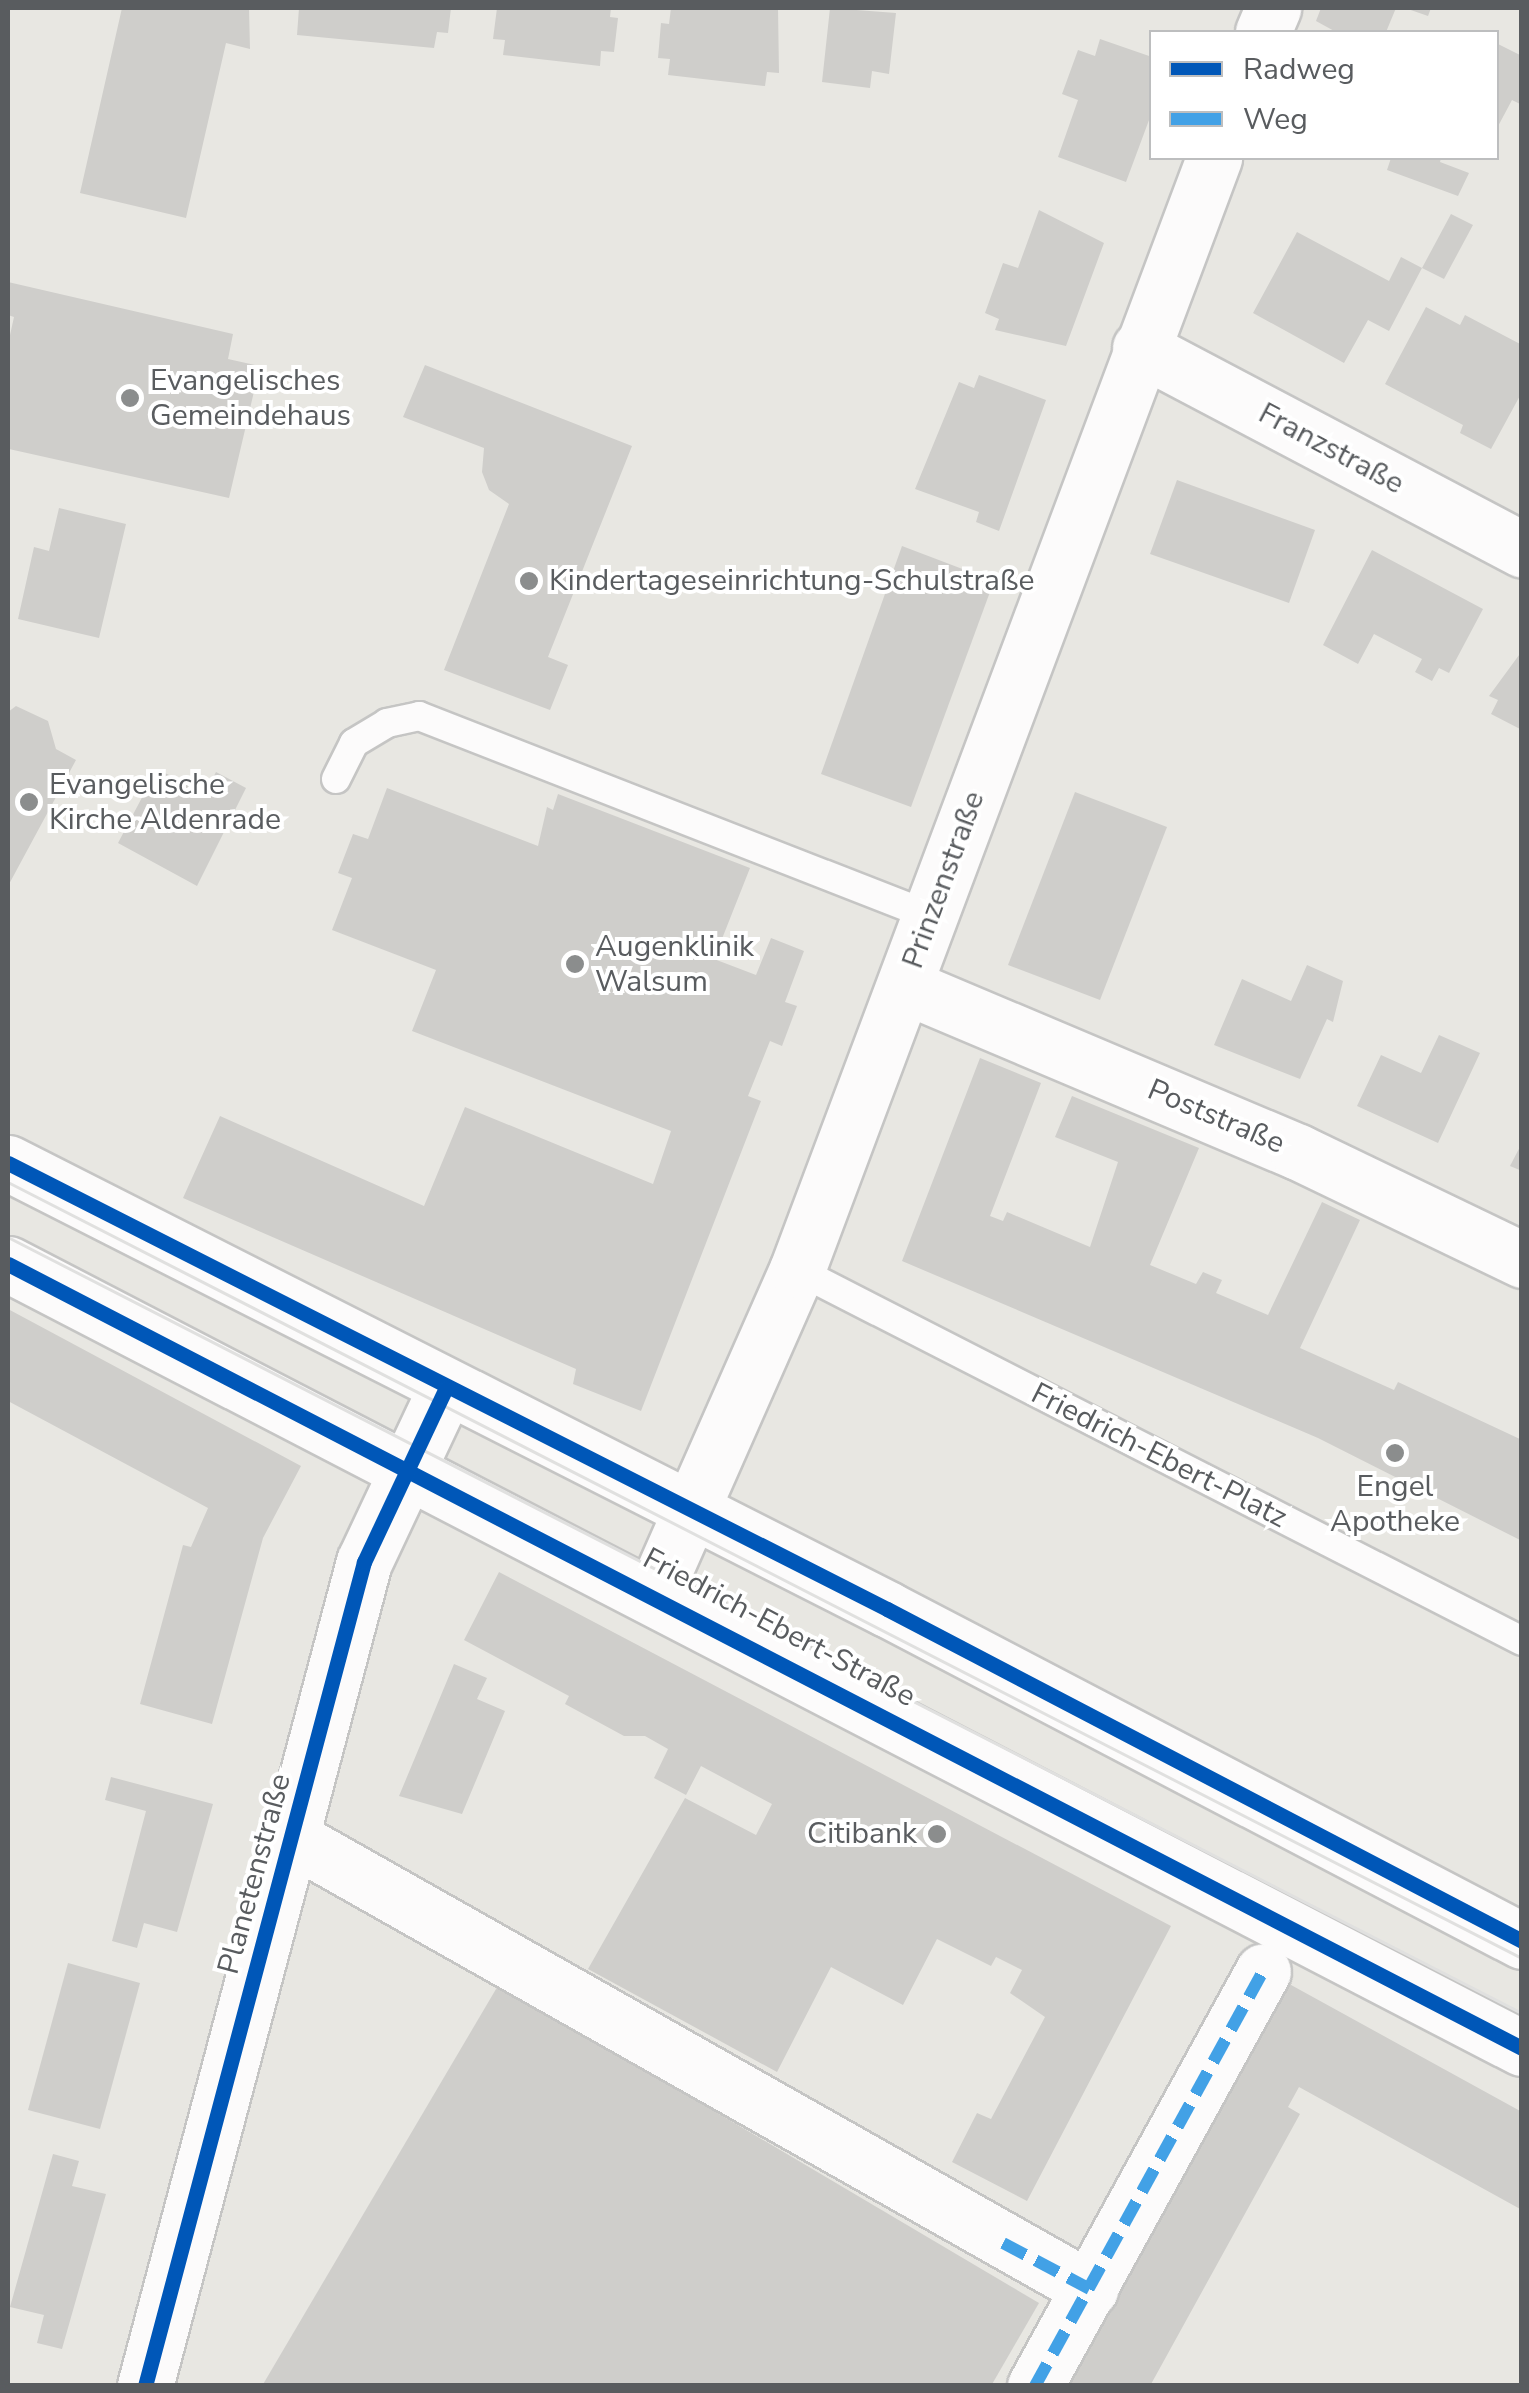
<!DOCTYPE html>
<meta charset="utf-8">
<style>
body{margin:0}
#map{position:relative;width:1529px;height:2393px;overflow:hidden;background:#e8e7e2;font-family:"Nunito Sans",sans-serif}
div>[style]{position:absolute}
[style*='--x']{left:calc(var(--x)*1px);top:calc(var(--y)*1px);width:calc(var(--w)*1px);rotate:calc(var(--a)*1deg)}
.building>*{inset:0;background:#cfcecb}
.roads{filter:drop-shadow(2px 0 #c5c5c4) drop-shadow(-2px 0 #c5c5c4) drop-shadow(0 2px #c5c5c4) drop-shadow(0 -2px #c5c5c4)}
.lane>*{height:28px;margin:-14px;padding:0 14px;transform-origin:14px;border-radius:14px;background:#fcfbfb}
.street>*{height:55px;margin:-27.5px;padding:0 27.5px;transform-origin:27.5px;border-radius:27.5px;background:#fcfbfb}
.secondary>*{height:55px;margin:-27.5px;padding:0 27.5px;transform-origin:27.5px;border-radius:27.5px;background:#fcfbfb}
.tram>*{height:2.5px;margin:-1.25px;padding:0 1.25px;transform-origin:1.25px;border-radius:1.25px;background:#e0e0df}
.quiet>*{height:12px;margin-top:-6px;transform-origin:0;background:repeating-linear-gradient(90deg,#42a1e6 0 25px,transparent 0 37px)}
.cycleway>*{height:15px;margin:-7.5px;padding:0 7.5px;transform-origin:7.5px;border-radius:7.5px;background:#0057b8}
.dots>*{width:28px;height:28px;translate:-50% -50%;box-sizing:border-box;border:5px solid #fff;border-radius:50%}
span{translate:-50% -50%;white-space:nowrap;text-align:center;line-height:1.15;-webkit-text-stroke:8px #fff;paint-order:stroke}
.poi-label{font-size:30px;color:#595c5f}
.left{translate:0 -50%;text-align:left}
.right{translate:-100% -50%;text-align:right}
.street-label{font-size:30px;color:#595c5f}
.frame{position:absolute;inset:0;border:10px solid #595c5f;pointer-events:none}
.legend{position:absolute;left:1149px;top:30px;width:350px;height:130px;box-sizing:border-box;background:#fff;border:2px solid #bdbebf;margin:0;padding:12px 18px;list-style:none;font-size:30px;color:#595c5f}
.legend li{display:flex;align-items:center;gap:20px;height:50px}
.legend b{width:50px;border:2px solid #bdbebf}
</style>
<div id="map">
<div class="building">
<div style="clip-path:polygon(122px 8px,249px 8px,250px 49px,226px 43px,186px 218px,80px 193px)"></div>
<div style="clip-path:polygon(299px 8px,451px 8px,448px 33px,437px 32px,434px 48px,297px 35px)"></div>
<div style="clip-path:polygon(497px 8px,611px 8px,610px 17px,618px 18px,614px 52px,601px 51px,600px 66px,503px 55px,505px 40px,493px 39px)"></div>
<div style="clip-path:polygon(671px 8px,778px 8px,779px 73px,767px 72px,765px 86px,668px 75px,670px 59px,658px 58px,661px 23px,669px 24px)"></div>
<div style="clip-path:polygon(830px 8px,896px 13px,889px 74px,872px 71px,870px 88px,822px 82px)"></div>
<div style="clip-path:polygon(1321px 8px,1396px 8px,1386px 32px,1336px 32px,1316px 21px)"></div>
<div style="clip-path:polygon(1405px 8px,1431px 8px,1428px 16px)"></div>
<div style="clip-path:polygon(1100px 39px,1152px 57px,1152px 112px,1126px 182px,1058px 157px,1078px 100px,1062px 94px,1078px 50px,1095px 56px)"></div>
<div style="clip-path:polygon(1496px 43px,1522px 56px,1522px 105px,1512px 100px,1496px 130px)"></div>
<div style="clip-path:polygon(1391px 158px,1441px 158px,1440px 162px,1469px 173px,1458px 196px,1387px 170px)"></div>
<div style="clip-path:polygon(1039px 210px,1104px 243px,1066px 346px,995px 330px,999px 319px,985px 313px,1003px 263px,1018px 268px)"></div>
<div style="clip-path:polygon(1451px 214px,1473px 225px,1444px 279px,1422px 268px)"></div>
<div style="clip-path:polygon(1297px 232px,1389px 281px,1401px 257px,1422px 268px,1389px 331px,1368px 320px,1344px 363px,1253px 313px)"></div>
<div style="clip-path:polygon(8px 282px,233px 334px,228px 359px,260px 366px,229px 498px,9px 449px,8px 344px,14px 317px,8px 315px)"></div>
<div style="clip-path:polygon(1426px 307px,1460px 325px,1465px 315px,1522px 345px,1522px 392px,1491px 449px,1460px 433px,1463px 425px,1385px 384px)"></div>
<div style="clip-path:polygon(425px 365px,632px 446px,548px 657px,568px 665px,550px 710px,444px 670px,509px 504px,489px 490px,482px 472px,484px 448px,403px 417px)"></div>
<div style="clip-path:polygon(979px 375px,1046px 400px,999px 531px,976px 522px,979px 512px,915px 489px,959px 382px,974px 388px)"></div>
<div style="clip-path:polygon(1177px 480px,1315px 530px,1289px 603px,1150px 554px)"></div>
<div style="clip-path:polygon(59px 508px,126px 524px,99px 638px,18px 619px,34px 547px,49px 551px)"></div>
<div style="clip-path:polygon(902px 546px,994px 581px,911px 807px,821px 774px)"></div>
<div style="clip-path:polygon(1372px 550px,1483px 609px,1449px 673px,1439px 668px,1432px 681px,1415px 672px,1422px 659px,1374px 634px,1358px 664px,1323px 645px)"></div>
<div style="clip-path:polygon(1522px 651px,1522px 730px,1491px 714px,1498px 700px,1489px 696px)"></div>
<div style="clip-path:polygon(16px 706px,48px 721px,56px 749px,76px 760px,8px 886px,8px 712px)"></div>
<div style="clip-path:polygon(157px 769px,205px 793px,216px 772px,246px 788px,197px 886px,118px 843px)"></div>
<div style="clip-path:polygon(387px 788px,538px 846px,547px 807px,553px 810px,558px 794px,750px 868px,714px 959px,756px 975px,771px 938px,804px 951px,785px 1002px,797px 1006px,782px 1046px,770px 1041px,748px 1096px,761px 1101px,641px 1411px,573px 1384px,576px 1369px,183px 1198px,220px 1116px,424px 1206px,465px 1107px,653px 1184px,671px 1131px,412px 1031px,436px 970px,332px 930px,352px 878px,338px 873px,353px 834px,368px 839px)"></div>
<div style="clip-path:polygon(1075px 792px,1167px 827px,1100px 1000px,1008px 965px)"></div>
<div style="clip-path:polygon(1307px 965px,1343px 981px,1333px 1022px,1327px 1019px,1300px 1079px,1214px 1045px,1242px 979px,1291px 1001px)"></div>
<div style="clip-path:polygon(1439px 1035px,1480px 1053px,1438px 1143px,1357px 1106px,1381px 1055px,1421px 1073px)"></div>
<div style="clip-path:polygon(980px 1058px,1041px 1083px,990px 1216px,1003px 1221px,1007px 1212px,1090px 1247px,1118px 1162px,1055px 1137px,1072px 1096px,1199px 1148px,1150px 1265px,1196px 1284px,1203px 1272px,1222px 1280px,1216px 1293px,1268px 1315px,1322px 1202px,1360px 1220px,1300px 1348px,1394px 1390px,1398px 1382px,1522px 1440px,1522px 1541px,1318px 1438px,902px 1261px)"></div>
<div style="clip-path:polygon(1522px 1143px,1522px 1171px,1510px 1166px)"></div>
<div style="clip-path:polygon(8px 1309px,301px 1466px,263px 1538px,212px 1724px,140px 1704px,183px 1545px,191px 1547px,208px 1508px,8px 1401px)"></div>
<div style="clip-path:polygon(499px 1572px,1171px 1926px,1027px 2201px,952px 2162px,977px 2113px,991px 2119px,1045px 2017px,1010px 1993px,1022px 1970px,996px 1957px,991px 1966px,937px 1939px,903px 2005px,831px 1967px,777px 2072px,588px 1969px,685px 1798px,756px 1835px,772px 1804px,701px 1766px,686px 1795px,654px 1778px,668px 1749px,645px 1736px,624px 1736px,565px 1704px,569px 1696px,464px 1640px)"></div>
<div style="clip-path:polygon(454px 1664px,487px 1678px,477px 1699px,505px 1711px,462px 1814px,399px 1796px)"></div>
<div style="clip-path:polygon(111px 1777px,213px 1804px,177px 1932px,144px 1923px,137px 1948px,112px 1941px,146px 1811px,105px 1800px)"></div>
<div style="clip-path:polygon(68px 1963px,140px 1983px,100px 2129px,28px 2110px)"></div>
<div style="clip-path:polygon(1282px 1980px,1522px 2112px,1522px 2210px,1299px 2087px,1288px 2107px,1300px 2114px,1150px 2386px,1058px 2386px)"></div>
<div style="clip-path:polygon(499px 1984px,1039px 2303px,991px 2386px,262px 2386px)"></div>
<div style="clip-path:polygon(53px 2154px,79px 2161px,72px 2186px,106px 2194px,62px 2349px,37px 2343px,44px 2315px,10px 2307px)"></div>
</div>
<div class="roads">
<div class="lane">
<div style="--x:336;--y:779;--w:40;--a:-63.4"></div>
<div style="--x:354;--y:743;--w:39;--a:-31"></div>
<div style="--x:387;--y:723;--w:33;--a:-12"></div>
<div style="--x:419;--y:716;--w:550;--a:21.34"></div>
<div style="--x:797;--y:1270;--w:814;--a:27.1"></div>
</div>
<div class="street">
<div style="--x:1263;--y:32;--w:26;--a:-67"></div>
<div style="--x:1140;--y:348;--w:432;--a:27.8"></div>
<div style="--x:905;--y:986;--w:427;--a:22.9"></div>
<div style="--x:1298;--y:1152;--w:249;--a:25.7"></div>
<div style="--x:654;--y:1594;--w:354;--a:-66.2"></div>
<div style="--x:797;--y:1270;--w:1188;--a:-69.44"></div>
<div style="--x:292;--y:1838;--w:917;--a:29.47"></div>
<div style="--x:145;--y:2386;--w:853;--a:-75.12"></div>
<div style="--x:364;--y:1562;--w:192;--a:-64.8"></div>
<div style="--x:1035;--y:2386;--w:473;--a:-61.2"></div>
</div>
<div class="secondary">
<div style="--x:8;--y:1163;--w:986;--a:26.9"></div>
<div style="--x:887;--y:1609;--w:717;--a:27.6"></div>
<div style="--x:8;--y:1264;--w:1705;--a:27.38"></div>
</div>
</div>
<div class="tram">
<div style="--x:8;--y:1182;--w:1701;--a:27.14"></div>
<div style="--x:8;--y:1237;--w:1701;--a:27.14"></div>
</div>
<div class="quiet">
<div style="--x:1003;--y:2243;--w:98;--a:27.9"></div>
<div style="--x:1035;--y:2386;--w:473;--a:-61.2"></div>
</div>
<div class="cycleway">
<div style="--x:8;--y:1163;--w:986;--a:26.9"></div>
<div style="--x:887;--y:1609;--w:717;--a:27.6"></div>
<div style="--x:8;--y:1264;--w:1705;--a:27.38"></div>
<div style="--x:145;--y:2386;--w:853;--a:-75.12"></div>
<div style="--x:364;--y:1562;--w:192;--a:-64.8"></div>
</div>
<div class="dots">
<div style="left:130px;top:398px;background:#8b8d8d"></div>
<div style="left:529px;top:581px;background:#8b8d8d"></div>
<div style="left:29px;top:802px;background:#8b8d8d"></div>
<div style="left:575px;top:964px;background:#8b8d8d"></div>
<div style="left:1395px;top:1453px;background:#8b8d8d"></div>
<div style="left:937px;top:1834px;background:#8b8d8d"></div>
</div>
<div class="poi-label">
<span class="left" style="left:150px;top:398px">Evangelisches<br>Gemeindehaus</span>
<span class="left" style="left:549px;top:581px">Kindertageseinrichtung-Schulstraße</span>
<span class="left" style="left:49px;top:802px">Evangelische<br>Kirche Aldenrade</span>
<span class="left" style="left:595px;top:964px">Augenklinik<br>Walsum</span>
<span style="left:1395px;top:1504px">Engel<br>Apotheke</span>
<span class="right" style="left:917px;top:1834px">Citibank</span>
</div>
<div class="street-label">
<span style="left:1331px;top:449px;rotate:28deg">Franzstraße</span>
<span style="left:944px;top:880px;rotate:-70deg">Prinzenstraße</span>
<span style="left:1216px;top:1117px;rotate:23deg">Poststraße</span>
<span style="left:1159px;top:1456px;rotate:27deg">Friedrich-Ebert-Platz</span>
<span style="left:779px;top:1628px;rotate:28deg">Friedrich-Ebert-Straße</span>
<span style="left:255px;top:1874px;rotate:-75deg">Planetenstraße</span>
</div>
<div class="frame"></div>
<ul class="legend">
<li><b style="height:12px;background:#0057b8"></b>Radweg</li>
<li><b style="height:12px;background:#42a1e6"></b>Weg</li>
</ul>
</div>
